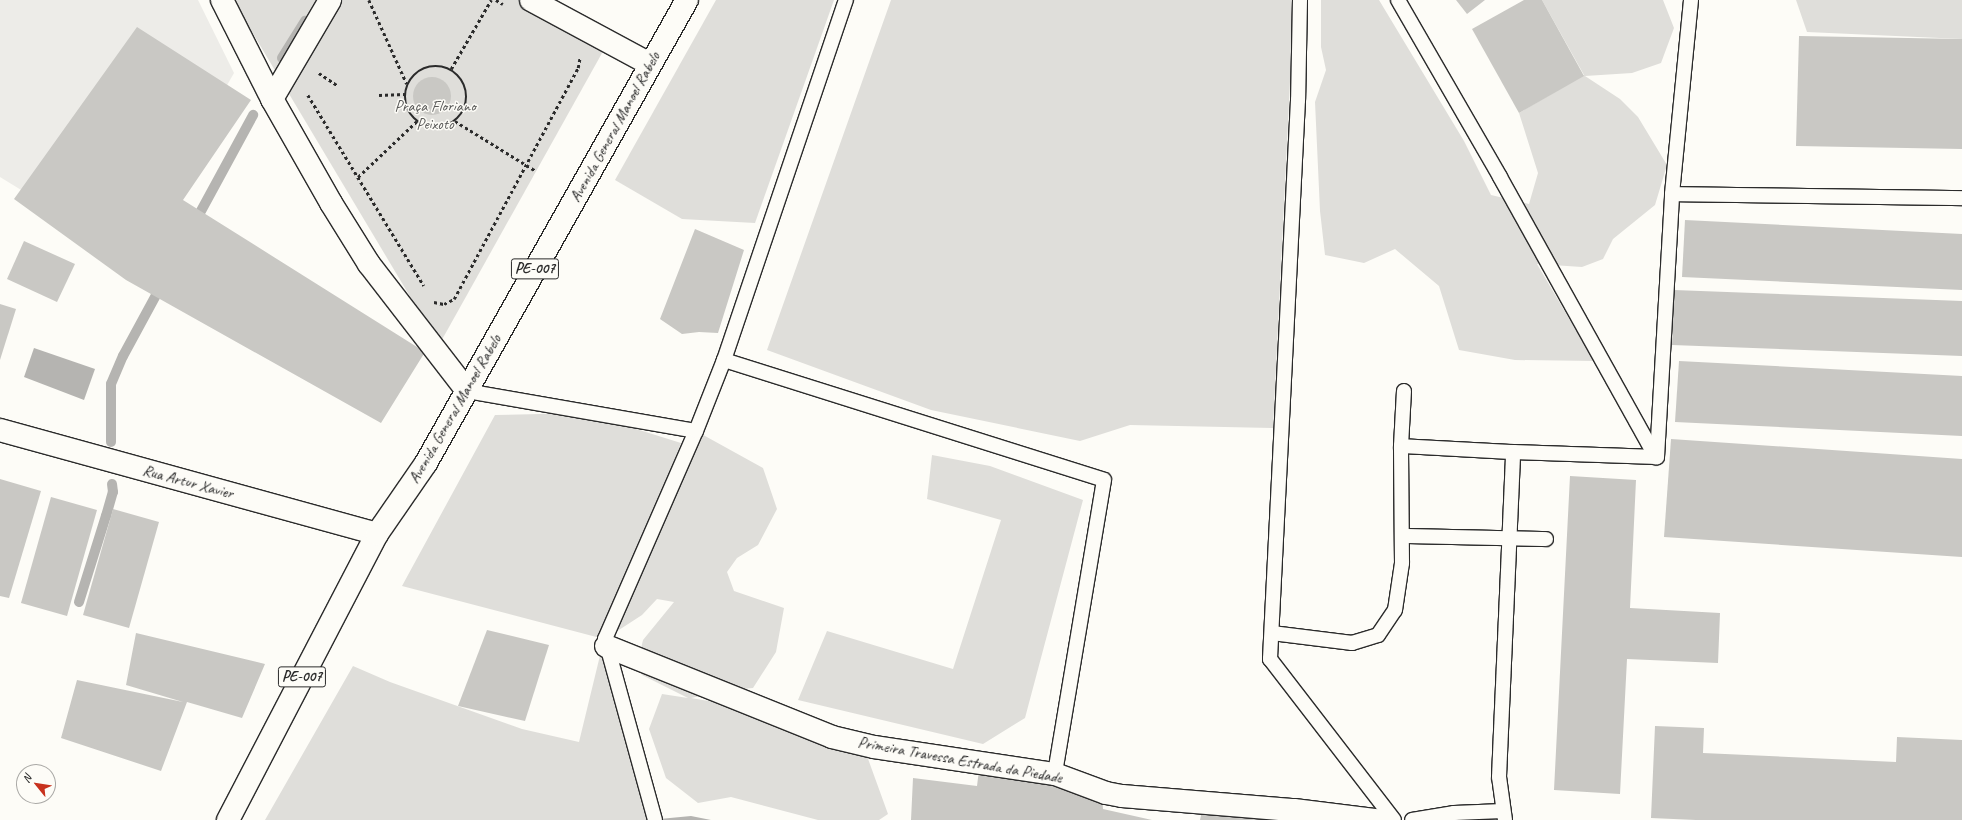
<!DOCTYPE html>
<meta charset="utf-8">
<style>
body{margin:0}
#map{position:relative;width:1962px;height:820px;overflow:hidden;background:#fdfcf7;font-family:Caveat,sans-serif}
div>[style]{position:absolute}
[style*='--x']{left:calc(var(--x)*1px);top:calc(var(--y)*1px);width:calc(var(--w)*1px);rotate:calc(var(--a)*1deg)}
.built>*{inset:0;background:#edece8}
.green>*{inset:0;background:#dfdeda}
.water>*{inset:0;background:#b5b4b1}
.stream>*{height:10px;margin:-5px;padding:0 5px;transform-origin:5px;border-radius:5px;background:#b5b4b1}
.building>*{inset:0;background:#c9c8c4}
.round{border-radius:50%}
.path>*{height:2.5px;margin-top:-1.25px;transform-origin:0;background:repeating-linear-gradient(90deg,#2b2b2b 0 3px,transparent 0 6px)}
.path>.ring{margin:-1.25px;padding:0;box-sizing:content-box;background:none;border:2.5px solid #2b2b2b;border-radius:50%}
.roads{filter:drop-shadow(1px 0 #2b2b2b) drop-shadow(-1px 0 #2b2b2b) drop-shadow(0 1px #2b2b2b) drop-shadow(0 -1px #2b2b2b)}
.service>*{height:14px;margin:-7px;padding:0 7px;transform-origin:7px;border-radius:7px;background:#fdfcf7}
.minor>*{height:22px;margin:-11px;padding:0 11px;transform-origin:11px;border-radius:11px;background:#fdfcf7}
.primary>*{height:22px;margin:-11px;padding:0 11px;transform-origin:11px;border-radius:11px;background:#fdfcf7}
span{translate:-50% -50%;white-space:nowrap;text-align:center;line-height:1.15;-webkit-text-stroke:3px #fdfcf7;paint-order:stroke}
.shield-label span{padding:1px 3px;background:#fdfcf7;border:1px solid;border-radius:3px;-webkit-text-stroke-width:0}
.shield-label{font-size:15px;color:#2b2b2b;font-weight:700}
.park-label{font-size:16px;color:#585857}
.street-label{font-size:16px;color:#2b2b2b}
.north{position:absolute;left:16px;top:764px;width:40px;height:40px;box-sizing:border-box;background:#fdfcf7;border:1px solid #a9a8a5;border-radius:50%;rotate:300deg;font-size:11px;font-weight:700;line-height:16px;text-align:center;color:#2b2b2b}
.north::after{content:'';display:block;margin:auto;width:14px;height:18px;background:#c8321e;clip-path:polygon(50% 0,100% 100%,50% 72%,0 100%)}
</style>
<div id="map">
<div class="built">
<div style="clip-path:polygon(0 0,198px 0,234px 73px,131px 254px,101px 239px,0 177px)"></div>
</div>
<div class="green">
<div style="clip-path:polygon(233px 0,543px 0,611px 37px,439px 345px)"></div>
<div style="clip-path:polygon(716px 0,834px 0,755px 223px,682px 219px,615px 180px)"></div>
<div style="clip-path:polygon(891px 0,1294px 0,1273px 428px,1130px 425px,1080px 441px,931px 410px,767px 350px)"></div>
<div style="clip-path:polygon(1321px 0,1379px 0,1464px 141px,1491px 195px,1529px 204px,1538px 173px,1519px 113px,1584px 75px,1542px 0,1663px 0,1674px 28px,1661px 63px,1632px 73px,1585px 76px,1620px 99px,1638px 117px,1667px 165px,1655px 205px,1613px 239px,1603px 259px,1582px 267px,1537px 264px,1594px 361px,1515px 360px,1459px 350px,1439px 286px,1395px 249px,1364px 263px,1325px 255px,1320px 211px,1315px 102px,1326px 70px,1321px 47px)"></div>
<div style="clip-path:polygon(1796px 0,1962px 0,1962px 39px,1807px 32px)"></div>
<div style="clip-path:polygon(585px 413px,681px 443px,610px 626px,696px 431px,763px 468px,777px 509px,758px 545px,737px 558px,727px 572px,734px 591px,784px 608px,776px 652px,753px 688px,729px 690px,691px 698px,738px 706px,867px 756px,888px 814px,879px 820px,818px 820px,731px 797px,698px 803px,666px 778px,649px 729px,662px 694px,688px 698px,642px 675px,638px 661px,643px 640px,674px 602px,657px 599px,642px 615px,605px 639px,654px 820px,265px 820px,353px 666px,390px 682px,522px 729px,579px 742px,604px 639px,402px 586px,495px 415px)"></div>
<div style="clip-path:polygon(932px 455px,990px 466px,1083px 500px,1025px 718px,983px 744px,798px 700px,827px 631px,953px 669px,1001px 520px,927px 499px)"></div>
</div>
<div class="water">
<div style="clip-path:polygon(34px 348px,95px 369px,84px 400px,24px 377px)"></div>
<div style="clip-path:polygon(691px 816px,711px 820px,649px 820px)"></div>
</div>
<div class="stream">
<div style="--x:282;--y:58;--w:44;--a:-58.1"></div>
<div style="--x:195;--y:222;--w:122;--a:-61.5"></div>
<div style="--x:111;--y:442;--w:58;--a:-90"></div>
<div style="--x:111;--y:384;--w:30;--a:-67"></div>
<div style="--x:123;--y:356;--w:80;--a:-61.5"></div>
<div style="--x:79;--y:602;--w:90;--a:-72.6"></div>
<div style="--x:106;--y:516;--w:25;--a:-74"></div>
<div style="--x:113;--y:492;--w:8;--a:-97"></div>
</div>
<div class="building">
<div style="clip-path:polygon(1456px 0,1485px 0,1467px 14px)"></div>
<div style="clip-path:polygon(1524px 0,1542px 0,1584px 76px,1519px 113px,1472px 29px)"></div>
<div style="clip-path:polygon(137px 27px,251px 100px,183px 200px,425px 352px,381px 423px,126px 280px,14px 199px)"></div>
<div style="clip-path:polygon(1799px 36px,1962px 39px,1962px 149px,1796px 146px)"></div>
<div class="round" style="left:413px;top:77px;width:38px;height:38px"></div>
<div style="clip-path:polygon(1685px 220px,1962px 234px,1962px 290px,1682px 277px)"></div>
<div style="clip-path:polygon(695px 229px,744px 250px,718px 333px,699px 332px,682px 334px,660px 319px)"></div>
<div style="clip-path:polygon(24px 241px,75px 264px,57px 302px,7px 279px)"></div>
<div style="clip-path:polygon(1674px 290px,1962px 301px,1962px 356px,1672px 345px)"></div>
<div style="clip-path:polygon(0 304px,16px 309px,0 360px)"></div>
<div style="clip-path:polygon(1679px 361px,1962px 376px,1962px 436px,1675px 422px)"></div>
<div style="clip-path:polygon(1671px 439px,1962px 459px,1962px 557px,1664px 537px)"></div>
<div style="clip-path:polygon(1570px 476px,1636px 480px,1630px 608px,1720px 613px,1718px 663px,1627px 659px,1620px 794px,1554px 790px)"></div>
<div style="clip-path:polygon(0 479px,41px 491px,9px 598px,0 596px)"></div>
<div style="clip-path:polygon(51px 497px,97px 510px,67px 616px,21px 603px)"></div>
<div style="clip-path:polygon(113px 509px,159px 522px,129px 628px,83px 615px)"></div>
<div style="clip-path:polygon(487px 630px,549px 645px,525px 721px,458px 706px)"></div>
<div style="clip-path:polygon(136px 633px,265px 664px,242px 718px,187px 702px,161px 771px,61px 738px,77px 680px,183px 702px,126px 685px)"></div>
<div style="clip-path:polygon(1655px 726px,1704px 728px,1703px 753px,1896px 762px,1897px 737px,1962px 740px,1962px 820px,1696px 820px,1651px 818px)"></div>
<div style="clip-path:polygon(979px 770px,1102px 797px,1103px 809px,1152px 820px,911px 820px,913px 778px,977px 786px)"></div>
<div style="clip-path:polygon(1203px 807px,1276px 819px,1276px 820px,1200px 820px)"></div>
</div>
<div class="path">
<div style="--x:369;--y:0;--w:92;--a:65.7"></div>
<div style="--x:496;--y:0;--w:8;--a:30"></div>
<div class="ring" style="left:405px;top:66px;width:59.5px;height:59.5px"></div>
<div style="--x:451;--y:69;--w:80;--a:-59.9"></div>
<div style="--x:319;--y:73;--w:23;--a:34"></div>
<div style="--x:308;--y:95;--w:223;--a:58.7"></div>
<div style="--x:379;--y:95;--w:26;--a:-2"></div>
<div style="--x:455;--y:121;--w:95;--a:31.7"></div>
<div style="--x:358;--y:177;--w:81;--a:-43.5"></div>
<div style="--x:434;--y:302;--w:10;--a:11"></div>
<div style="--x:444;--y:304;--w:11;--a:-27"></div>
<div style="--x:454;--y:299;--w:262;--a:-61.8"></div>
<div style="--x:578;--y:68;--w:11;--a:-80"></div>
</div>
<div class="roads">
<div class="service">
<div style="--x:1300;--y:0;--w:100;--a:91.1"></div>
<div style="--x:1298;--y:100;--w:560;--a:92.87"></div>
<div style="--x:1270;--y:659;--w:203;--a:52.4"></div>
<div style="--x:1398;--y:0;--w:204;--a:60"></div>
<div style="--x:1500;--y:177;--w:321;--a:60.9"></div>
<div style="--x:1672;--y:194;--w:195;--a:-84.4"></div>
<div style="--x:724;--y:360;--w:398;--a:17.5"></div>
<div style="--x:1104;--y:480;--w:298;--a:99.5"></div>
<div style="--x:467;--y:391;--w:232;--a:9.9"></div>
<div style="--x:1401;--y:446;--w:112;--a:3.1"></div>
<div style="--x:1657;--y:457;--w:263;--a:-86.7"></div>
<div style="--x:1672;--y:194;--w:290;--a:0.8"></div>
<div style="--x:1403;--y:536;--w:143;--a:1.2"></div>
<div style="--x:1272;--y:633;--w:81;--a:7.1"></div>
<div style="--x:1352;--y:643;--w:27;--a:-17"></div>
<div style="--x:1378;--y:635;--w:30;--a:-56"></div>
<div style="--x:1395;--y:610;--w:48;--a:-81.5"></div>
<div style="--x:1402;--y:563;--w:117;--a:-90.5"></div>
<div style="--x:1401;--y:446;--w:55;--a:-86.9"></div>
<div style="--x:655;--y:820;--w:188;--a:-105.4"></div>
<div style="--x:605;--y:639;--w:227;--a:-66.4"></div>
<div style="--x:696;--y:431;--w:76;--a:-68.5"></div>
<div style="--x:724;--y:360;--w:380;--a:-71.3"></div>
<div style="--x:1412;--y:820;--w:43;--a:-9.5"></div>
<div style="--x:1454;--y:813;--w:49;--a:-2.3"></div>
<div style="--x:1505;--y:820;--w:43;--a:-97.9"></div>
<div style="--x:1499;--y:777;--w:325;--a:-87.5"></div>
<div style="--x:1513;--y:452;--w:144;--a:2"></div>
</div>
<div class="minor">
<div style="--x:222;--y:0;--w:111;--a:63.2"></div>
<div style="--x:272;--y:99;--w:120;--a:60.4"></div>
<div style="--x:331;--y:203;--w:72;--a:58.1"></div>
<div style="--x:369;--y:264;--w:160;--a:52.3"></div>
<div style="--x:531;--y:0;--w:135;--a:28.3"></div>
<div style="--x:272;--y:99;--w:115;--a:-59.6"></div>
<div style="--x:0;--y:430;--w:391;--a:15.4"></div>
<div style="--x:606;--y:646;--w:244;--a:21.9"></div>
<div style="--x:832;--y:737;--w:43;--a:13.4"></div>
<div style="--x:874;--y:747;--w:183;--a:8.5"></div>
<div style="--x:1055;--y:774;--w:54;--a:20.4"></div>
<div style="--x:1106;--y:793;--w:16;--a:11"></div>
<div style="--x:1122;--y:796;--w:173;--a:4.7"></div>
<div style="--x:1294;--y:810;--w:83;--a:7"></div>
</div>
<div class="primary">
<div style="--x:228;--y:820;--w:322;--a:-62.5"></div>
<div style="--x:377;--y:534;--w:86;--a:-55.4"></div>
<div style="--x:426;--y:463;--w:531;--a:-60.59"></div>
</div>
</div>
<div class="shield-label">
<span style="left:535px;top:269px">PE-007</span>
<span style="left:302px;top:677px">PE-007</span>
</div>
<div class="park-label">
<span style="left:435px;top:115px">Praça Floriano<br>Peixoto</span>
</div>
<div class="street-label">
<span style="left:615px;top:127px;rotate:-61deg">Avenida General Manoel Rabelo</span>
<span style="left:455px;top:409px;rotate:-60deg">Avenida General Manoel Rabelo</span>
<span style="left:188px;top:482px;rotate:15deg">Rua Artur Xavier</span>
<span style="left:960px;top:760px;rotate:10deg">Primeira Travessa Estrada da Piedade</span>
</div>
<div class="north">N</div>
</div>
